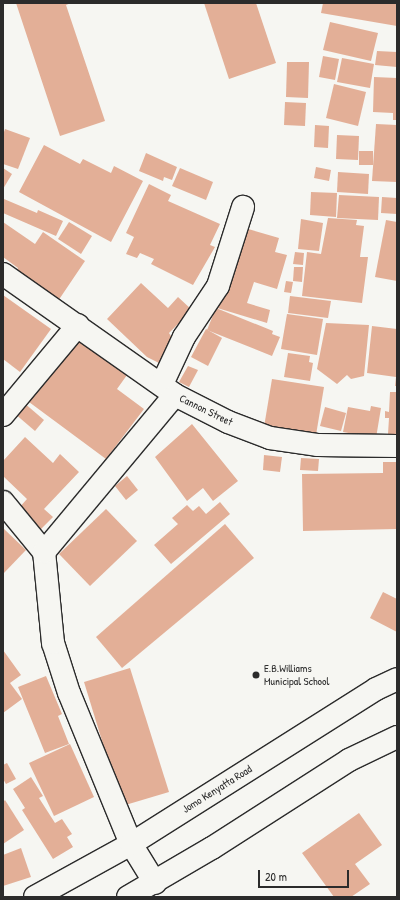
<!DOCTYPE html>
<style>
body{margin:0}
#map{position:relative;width:400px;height:900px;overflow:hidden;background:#f6f6f2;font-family:"Patrick Hand",sans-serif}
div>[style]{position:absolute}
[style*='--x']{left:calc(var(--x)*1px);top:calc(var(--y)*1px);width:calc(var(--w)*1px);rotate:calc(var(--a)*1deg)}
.building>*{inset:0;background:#e3af97}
.roads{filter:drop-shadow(1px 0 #2b2b2b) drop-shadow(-1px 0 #2b2b2b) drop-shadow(0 1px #2b2b2b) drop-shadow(0 -1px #2b2b2b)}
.street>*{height:22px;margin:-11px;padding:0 11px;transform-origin:11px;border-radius:11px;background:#f6f6f2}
.secondary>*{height:22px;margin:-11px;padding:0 11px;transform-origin:11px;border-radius:11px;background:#f6f6f2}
.dots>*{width:11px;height:11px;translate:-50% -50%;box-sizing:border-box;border:2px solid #f6f6f2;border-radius:50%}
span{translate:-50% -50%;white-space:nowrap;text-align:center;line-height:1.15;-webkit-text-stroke:3px #f6f6f2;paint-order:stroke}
.street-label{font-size:11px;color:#2b2b2b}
.poi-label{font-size:11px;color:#2b2b2b}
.left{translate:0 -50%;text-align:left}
.frame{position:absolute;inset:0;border:4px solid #2b2b2b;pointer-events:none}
.scale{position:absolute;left:258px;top:870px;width:91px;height:18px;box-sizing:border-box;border:2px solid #2b2b2b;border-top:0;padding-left:5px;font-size:12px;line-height:14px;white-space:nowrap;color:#2b2b2b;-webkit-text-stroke:3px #f6f6f2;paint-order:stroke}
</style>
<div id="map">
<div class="building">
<div style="clip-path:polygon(16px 3px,71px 3px,66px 5px,105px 121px,60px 136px)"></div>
<div style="clip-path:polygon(204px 3px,256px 3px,276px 63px,229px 79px)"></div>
<div style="clip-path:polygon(323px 3px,397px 3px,397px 26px,321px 13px)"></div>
<div style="clip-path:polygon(330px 22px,378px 33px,371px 61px,323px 50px)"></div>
<div style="clip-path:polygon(377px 51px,397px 52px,397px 67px,375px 65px)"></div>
<div style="clip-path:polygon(323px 56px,339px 59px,335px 80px,319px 77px)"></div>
<div style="clip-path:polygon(342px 58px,374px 64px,370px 88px,337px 82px)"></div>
<div style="clip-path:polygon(287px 62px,309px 62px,308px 98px,286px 97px)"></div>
<div style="clip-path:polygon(374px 77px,397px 78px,397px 120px,393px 120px,393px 113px,373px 112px)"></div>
<div style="clip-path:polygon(334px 84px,366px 92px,358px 126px,326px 118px)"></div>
<div style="clip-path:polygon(285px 102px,306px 103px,305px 126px,284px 125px)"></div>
<div style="clip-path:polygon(376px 124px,397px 125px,397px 182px,372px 181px)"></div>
<div style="clip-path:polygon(315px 125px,329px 126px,328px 148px,314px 147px)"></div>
<div style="clip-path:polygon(5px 129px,30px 138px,18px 169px,3px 164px,3px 135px)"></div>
<div style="clip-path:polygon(337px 135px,359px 136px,358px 160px,336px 159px)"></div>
<div style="clip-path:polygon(44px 145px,80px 164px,83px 159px,111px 173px,114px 166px,143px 181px,111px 242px,19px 192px)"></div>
<div style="clip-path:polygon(359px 151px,373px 151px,373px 165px,359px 165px)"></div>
<div style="clip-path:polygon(146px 153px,177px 167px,172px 180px,164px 177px,163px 181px,139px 171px)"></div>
<div style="clip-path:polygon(316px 167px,331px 170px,329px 181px,314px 178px)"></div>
<div style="clip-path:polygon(3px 168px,12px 174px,3px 189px)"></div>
<div style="clip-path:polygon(180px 168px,213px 182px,206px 200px,172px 186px)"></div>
<div style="clip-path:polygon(338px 172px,369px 174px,368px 194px,337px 192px)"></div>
<div style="clip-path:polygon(149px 184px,171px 195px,168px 201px,220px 224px,210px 245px,215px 247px,193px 285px,151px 264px,154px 259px,140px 253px,137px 258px,126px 254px,134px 237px,126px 233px)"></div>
<div style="clip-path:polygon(311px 192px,337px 193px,336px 217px,310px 215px)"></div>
<div style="clip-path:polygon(339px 195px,379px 197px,378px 220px,337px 218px)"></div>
<div style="clip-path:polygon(382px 197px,397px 198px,397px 214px,381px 213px)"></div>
<div style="clip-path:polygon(4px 199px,37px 213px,38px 210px,63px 221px,56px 236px,3px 213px)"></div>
<div style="clip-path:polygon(328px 218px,357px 220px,356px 225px,364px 226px,360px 257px,368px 257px,362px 303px,302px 296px,307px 252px,321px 254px)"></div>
<div style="clip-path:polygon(301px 219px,323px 223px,319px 251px,298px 249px)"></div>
<div style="clip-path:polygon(386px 220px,397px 222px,397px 281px,375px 277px)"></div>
<div style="clip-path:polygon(3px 222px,35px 244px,43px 232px,85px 261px,58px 301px,16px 272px,18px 268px,3px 257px)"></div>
<div style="clip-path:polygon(69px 222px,92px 236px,81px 254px,58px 239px)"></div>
<div style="clip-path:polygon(238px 226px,279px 238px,275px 252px,287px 255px,277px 289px,254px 282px,247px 303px,270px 310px,267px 323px,214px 307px)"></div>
<div style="clip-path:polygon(295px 252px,304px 253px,303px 265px,293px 264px)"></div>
<div style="clip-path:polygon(294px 267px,303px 267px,302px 282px,293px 281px)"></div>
<div style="clip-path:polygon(286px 281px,293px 282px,291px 293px,284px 292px)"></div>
<div style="clip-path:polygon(141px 283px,168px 308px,178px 297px,192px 310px,169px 333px,176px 344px,159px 363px,147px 357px,107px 319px)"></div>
<div style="clip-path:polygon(3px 295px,51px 329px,20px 372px,3px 359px)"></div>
<div style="clip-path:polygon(290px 296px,331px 301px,328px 318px,288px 313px)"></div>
<div style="clip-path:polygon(216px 308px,273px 331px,272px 334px,280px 337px,272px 356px,207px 330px)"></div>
<div style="clip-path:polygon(287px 314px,323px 319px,317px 355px,281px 349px)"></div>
<div style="clip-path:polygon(326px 323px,369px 325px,364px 376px,351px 379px,347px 375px,337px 384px,317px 369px)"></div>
<div style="clip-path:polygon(372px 326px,397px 329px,397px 386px,395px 386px,396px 377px,367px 373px)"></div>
<div style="clip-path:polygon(206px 329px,222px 338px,208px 366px,191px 357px)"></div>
<div style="clip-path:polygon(77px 338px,127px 375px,117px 389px,144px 409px,106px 459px,29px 402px)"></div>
<div style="clip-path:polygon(288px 353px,310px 356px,309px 362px,313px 363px,310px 381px,284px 377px)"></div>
<div style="clip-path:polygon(188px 366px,198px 370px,189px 387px,179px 382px)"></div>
<div style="clip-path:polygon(272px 379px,324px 387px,316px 435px,264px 427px)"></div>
<div style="clip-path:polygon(390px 392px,397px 392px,397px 435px,388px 434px,389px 418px,385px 418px,385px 411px,389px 412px)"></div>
<div style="clip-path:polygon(23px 402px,44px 420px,35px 431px,14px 413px)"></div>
<div style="clip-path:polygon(371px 406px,381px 408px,376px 438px,343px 432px,348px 407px,370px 411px)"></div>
<div style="clip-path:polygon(325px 407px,346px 413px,341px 431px,320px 426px)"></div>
<div style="clip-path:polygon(192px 424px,238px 481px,213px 501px,203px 488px,187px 501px,155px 457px)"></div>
<div style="clip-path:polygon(25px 437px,53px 463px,60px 454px,79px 472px,44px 509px,53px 517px,41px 529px,18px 509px,27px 499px,3px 476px,3px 461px)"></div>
<div style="clip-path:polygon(264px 455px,282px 457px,280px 472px,263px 470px)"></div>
<div style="clip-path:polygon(301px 458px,319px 459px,318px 471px,300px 470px)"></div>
<div style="clip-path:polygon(383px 462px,397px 462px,397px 529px,303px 531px,302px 474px,383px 473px)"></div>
<div style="clip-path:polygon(127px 476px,138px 490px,126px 500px,115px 486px)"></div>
<div style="clip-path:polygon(220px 502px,230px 514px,171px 564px,154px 545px,178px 524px,172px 518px,187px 505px,193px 511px,199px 506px,206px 514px)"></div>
<div style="clip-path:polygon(106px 509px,137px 541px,90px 586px,59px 554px)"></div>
<div style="clip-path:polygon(225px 524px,254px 558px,122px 668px,96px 637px)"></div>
<div style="clip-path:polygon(3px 528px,26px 550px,3px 574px)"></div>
<div style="clip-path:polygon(383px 592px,397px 599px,397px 632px,370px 618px)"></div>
<div style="clip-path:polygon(3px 650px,21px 675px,10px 683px,22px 699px,3px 713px)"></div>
<div style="clip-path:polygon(130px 668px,169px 792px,122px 806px,84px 682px)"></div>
<div style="clip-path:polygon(46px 676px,62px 714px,58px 716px,69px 744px,45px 753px,18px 687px)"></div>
<div style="clip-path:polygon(70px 744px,94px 797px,54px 816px,29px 763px)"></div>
<div style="clip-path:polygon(7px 763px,16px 779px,6px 784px,3px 779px,3px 765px)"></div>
<div style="clip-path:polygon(31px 777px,43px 796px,39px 798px,55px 823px,62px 819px,72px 834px,67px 837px,73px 847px,53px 859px,22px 810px,25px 808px,13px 789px)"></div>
<div style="clip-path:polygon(5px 800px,24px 830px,3px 844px,3px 802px)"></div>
<div style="clip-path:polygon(359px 813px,382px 845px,355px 864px,370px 884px,351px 897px,334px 897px,302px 853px)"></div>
<div style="clip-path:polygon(21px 848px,31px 877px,3px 886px,3px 855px)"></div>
</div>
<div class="roads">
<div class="street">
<div style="--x:3;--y:274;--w:210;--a:35.1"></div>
<div style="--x:175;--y:395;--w:59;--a:27"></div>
<div style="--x:228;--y:422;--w:45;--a:20.9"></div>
<div style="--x:270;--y:438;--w:49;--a:8.3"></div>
<div style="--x:318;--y:445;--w:79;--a:0.7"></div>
<div style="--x:162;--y:384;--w:52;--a:-64.9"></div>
<div style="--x:184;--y:337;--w:61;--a:-56.3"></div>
<div style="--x:218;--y:286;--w:83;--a:-72.4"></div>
<div style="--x:3;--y:415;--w:117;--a:-50.2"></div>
<div style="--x:3;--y:502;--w:65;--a:50.6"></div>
<div style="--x:155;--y:883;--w:46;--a:-121.6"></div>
<div style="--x:131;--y:844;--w:163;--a:-112.3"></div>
<div style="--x:69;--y:693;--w:52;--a:-107.7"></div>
<div style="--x:53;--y:643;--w:91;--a:-95.6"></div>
<div style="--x:44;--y:552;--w:204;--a:-50.2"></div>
</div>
<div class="secondary">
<div style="--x:35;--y:897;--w:110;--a:-28.9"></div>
<div style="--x:131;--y:844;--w:290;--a:-32.3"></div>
<div style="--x:376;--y:689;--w:23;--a:-25"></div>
<div style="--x:128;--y:897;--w:97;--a:-30.3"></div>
<div style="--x:212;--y:848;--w:163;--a:-32.7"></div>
<div style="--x:349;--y:760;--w:53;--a:-25.6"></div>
</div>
</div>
<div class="dots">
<div style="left:256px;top:675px;background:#2b2b2b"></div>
</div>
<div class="street-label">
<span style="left:206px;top:410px;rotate:26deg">Cannon Street</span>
<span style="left:217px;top:789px;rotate:-32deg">Jomo Kenyatta Road</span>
</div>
<div class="poi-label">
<span class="left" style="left:264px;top:675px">E.B.Williams<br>Municipal School</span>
</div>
<div class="frame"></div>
<div class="scale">20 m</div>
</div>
